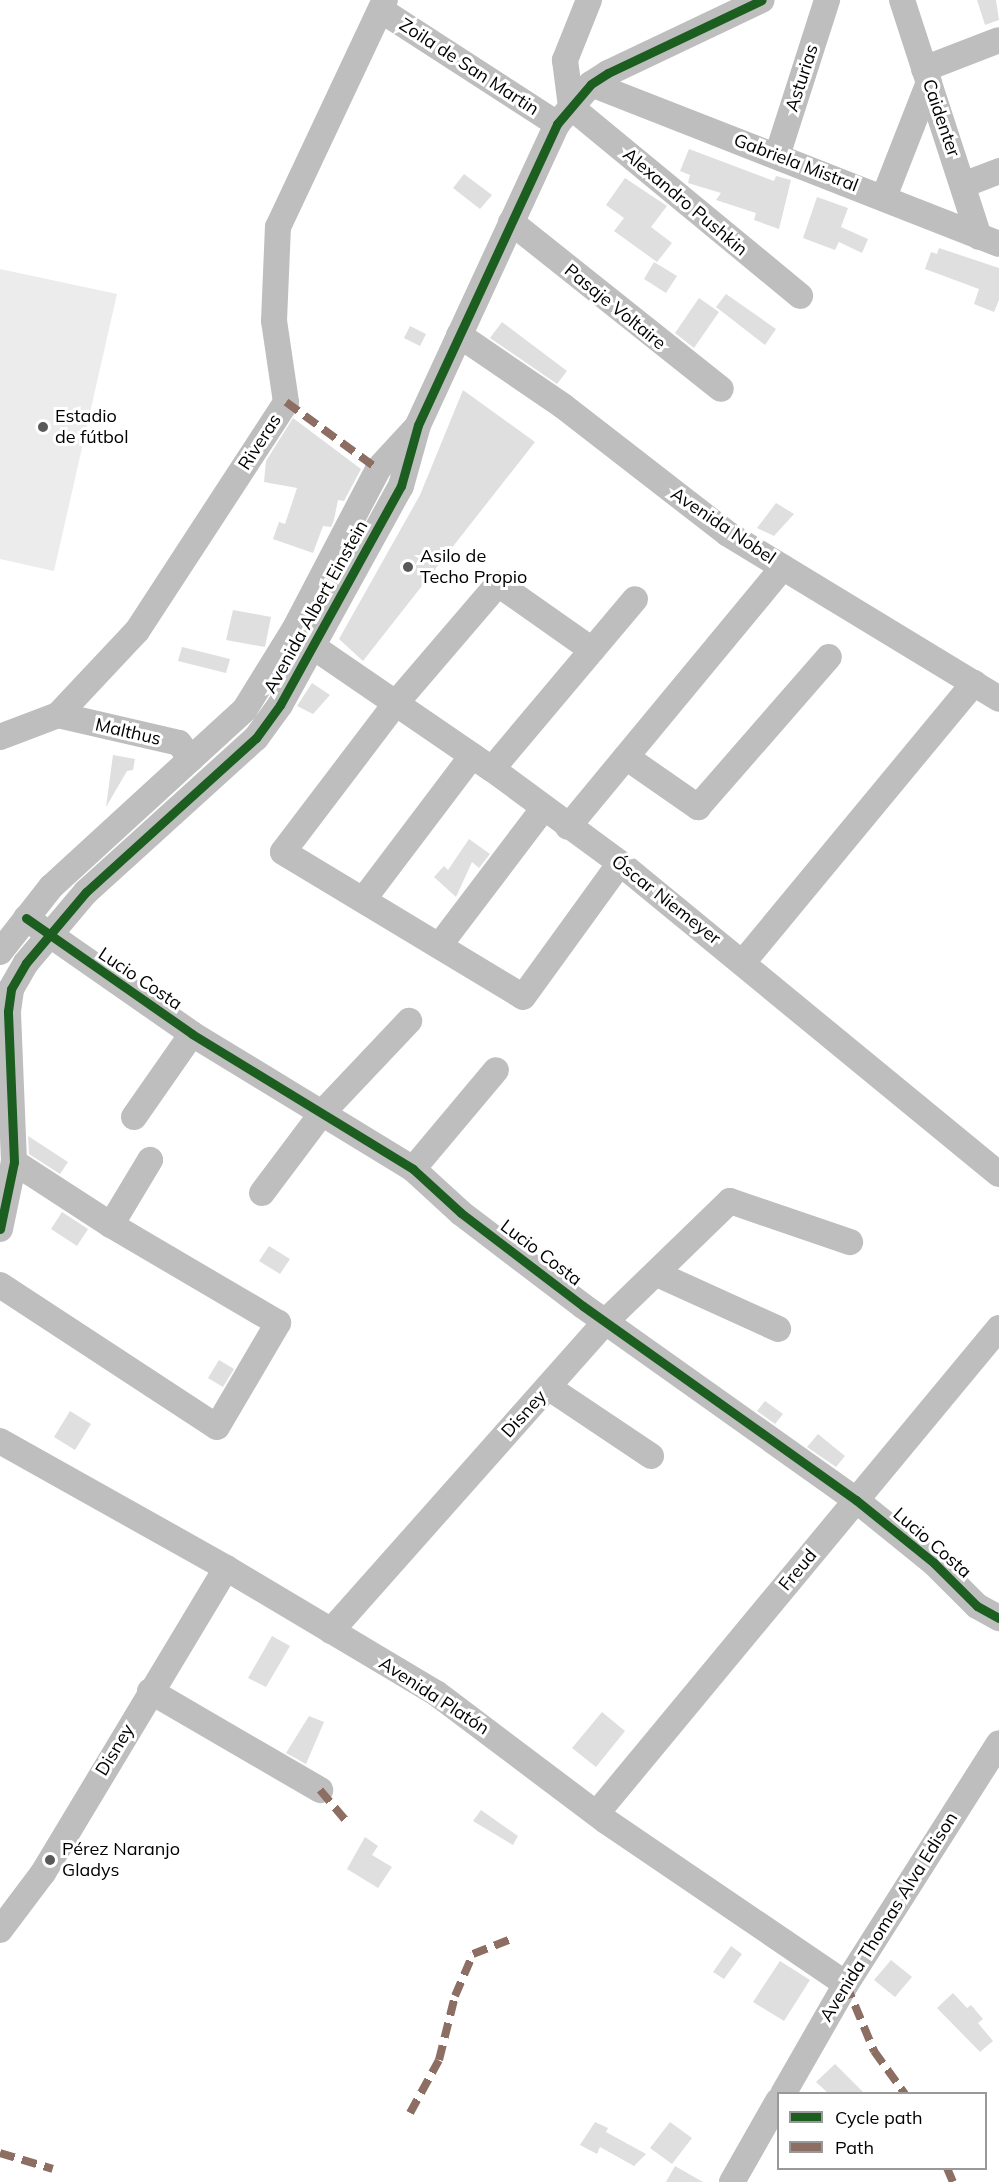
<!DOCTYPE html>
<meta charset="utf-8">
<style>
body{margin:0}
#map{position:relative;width:999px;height:2182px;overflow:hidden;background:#fff;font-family:Mulish,sans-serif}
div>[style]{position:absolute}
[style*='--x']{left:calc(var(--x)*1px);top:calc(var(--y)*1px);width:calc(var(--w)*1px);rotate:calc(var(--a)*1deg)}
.green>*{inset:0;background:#ececec}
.building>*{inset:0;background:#dfdfdf}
.minor>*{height:26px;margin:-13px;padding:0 13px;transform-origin:13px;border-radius:13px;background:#bebebe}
.quiet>*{height:8px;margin-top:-4px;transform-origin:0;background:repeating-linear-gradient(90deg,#8d6e63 0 15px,transparent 0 23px)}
.cycleway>*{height:9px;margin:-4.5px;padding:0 4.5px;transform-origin:4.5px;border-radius:4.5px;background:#1b5e20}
.dots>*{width:16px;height:16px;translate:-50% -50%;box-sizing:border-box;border:3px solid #fff;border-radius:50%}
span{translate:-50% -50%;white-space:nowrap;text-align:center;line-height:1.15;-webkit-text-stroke:6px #fff;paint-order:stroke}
.street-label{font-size:18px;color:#000}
.poi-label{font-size:18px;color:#000}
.left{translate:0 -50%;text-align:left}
.legend{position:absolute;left:777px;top:2092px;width:210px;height:78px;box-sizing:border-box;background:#fff;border:2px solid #999;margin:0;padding:8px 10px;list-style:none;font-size:18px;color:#000}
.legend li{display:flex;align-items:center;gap:12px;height:30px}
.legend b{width:30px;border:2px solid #999}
</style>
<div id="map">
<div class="green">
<div style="clip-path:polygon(0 269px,117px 294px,54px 571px,0 559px)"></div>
</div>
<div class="building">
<div style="clip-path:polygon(977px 0,996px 0,999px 20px,985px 25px)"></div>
<div style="clip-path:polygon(689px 149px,774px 181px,776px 176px,791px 180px,779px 229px,754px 220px,756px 213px,716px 200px,721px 193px,688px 183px,690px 175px,680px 171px)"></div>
<div style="clip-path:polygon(464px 174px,492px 195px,480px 209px,453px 188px)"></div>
<div style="clip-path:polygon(625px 178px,667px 206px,651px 227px,672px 243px,657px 262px,614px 231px,624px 218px,606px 205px)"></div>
<div style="clip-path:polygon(817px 197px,848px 208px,841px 227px,868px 239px,862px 253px,839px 242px,835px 250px,803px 238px)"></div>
<div style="clip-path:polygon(939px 248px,999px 268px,999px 300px,994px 312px,974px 304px,979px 289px,925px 269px,931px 252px,937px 254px)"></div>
<div style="clip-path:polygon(654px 262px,677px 276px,666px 293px,644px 279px)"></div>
<div style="clip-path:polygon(726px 294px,776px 329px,765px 345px,716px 307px)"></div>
<div style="clip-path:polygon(699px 298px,719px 312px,694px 348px,675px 333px)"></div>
<div style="clip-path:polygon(502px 322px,567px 371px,557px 384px,490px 338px)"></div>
<div style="clip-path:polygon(410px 326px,426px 334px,420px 346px,404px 338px)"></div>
<div style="clip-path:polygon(463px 390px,535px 442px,363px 661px,339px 639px,420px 495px)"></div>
<div style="clip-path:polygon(293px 418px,361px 469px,344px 501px,338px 500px,334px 520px,331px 527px,323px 526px,313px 553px,273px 539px,279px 522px,285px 524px,297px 488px,264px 482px,266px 461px)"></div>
<div style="clip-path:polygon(776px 503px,794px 514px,774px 536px,757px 528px)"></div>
<div style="clip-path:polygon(233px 610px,271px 617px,265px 647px,226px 640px)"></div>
<div style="clip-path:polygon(182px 647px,230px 659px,226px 673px,178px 661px)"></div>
<div style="clip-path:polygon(312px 683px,330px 695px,313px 714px,297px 706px)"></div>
<div style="clip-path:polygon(113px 755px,135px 759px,133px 770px,127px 771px,106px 807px)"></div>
<div style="clip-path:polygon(469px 839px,490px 854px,479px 868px,472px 862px,456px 897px,434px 877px,444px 866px,448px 870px)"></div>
<div style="clip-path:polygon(28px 1136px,68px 1162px,60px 1174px,29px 1154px)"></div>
<div style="clip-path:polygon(62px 1212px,88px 1229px,77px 1246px,51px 1229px)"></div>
<div style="clip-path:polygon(269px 1246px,290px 1259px,280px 1274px,259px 1261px)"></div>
<div style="clip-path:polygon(219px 1360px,234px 1369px,223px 1387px,208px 1378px)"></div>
<div style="clip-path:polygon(765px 1401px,783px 1414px,775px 1424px,757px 1411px)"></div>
<div style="clip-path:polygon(70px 1411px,91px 1424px,75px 1450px,54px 1437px)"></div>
<div style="clip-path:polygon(818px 1434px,845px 1456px,836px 1467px,807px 1447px)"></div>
<div style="clip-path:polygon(272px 1636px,290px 1646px,266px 1687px,248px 1678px)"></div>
<div style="clip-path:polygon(602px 1712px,625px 1731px,596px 1767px,572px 1748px)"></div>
<div style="clip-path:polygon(309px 1716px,324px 1722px,306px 1764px,286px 1753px)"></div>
<div style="clip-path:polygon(481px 1810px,518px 1836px,513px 1845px,473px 1821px)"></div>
<div style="clip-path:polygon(365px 1837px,378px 1846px,372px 1855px,392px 1867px,378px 1888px,347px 1869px)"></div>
<div style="clip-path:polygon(731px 1946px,742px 1954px,724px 1979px,713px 1972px)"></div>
<div style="clip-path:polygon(891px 1960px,912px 1977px,895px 1997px,874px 1980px)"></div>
<div style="clip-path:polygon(780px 1961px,810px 1980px,784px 2021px,753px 2002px)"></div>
<div style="clip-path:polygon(953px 1993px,967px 2008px,971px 2005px,983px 2019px,978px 2023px,993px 2041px,980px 2052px,937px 2008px)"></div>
<div style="clip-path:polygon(835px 2064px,865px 2094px,829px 2094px,816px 2082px)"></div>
<div style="clip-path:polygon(595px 2122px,608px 2128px,606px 2132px,646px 2154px,634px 2166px,600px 2147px,597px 2154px,580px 2145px)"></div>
<div style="clip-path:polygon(670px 2122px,692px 2138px,672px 2164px,650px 2148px)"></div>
<div style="clip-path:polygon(675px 2166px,703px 2182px,666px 2182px)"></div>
</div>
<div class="minor">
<div style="--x:589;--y:0;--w:65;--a:111.8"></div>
<div style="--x:565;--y:60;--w:47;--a:82.7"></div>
<div style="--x:571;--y:107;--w:297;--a:39.5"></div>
<div style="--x:902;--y:0;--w:249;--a:72"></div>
<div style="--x:381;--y:10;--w:210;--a:32.9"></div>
<div style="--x:924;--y:69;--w:80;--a:-21.1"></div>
<div style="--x:591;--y:84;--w:438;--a:21.4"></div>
<div style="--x:777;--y:156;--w:164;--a:-72.2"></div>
<div style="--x:963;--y:185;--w:39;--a:-21"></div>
<div style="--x:884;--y:197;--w:123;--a:-68.6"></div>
<div style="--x:511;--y:222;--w:268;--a:38.5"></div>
<div style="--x:459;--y:335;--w:126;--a:34.3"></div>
<div style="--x:563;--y:406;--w:209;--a:37.8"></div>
<div style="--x:728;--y:534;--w:317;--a:31.3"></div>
<div style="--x:315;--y:648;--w:214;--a:34.4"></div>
<div style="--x:492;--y:769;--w:159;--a:36.3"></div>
<div style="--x:620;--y:863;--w:490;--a:39.4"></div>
<div style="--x:592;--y:650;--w:115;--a:-144.9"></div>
<div style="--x:498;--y:584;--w:157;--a:130.6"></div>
<div style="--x:396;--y:703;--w:187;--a:127.2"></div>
<div style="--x:283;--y:852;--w:280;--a:31.1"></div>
<div style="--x:523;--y:997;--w:165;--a:-54.1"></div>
<div style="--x:58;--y:715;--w:124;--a:13"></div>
<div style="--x:179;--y:743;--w:20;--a:53"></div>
<div style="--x:0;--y:737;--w:62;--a:-20.8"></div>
<div style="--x:58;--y:715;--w:115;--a:-46.8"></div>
<div style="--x:137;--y:631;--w:273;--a:-56.9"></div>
<div style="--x:286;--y:402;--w:82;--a:-98.4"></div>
<div style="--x:274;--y:321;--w:94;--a:-87.6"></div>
<div style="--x:278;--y:227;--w:251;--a:-64.8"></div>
<div style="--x:626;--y:757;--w:88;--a:34.8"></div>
<div style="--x:698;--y:807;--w:199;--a:-48.9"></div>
<div style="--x:492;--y:769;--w:222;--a:-49.9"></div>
<div style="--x:568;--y:827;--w:337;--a:-50.4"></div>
<div style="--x:363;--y:900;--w:181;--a:-52.9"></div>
<div style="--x:26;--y:918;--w:203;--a:34.9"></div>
<div style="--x:192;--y:1034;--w:259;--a:31.4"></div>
<div style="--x:413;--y:1169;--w:65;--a:42.5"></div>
<div style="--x:461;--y:1213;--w:153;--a:37.3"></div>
<div style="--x:583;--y:1306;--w:335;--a:35.4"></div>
<div style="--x:856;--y:1500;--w:100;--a:38.9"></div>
<div style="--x:934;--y:1563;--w:61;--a:45"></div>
<div style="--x:977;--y:1606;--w:25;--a:29"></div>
<div style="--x:439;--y:946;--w:172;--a:-52.8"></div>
<div style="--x:0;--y:952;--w:83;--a:-51.9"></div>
<div style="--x:51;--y:887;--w:263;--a:-42.5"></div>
<div style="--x:245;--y:709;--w:93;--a:-58.2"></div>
<div style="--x:294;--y:630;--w:182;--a:-62.4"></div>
<div style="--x:378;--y:469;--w:53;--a:-47.3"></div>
<div style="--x:744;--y:961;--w:361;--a:-50.4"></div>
<div style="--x:134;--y:1117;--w:101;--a:-55.1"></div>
<div style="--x:413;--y:1169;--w:129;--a:-50"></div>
<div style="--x:262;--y:1193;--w:100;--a:-53.1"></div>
<div style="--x:322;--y:1113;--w:127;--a:-46.6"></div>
<div style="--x:111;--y:1225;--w:76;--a:-59"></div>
<div style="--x:0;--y:1229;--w:68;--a:-78.2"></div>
<div style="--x:14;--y:1162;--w:151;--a:-92.3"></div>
<div style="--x:8;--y:1011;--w:22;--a:-82"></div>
<div style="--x:11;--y:989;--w:30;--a:-60"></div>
<div style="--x:26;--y:963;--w:93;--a:-49.8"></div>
<div style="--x:86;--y:892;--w:229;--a:-42.2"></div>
<div style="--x:256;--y:738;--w:41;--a:-54"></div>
<div style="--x:280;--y:705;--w:250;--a:-61.1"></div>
<div style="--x:401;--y:486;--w:63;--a:-74.4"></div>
<div style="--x:418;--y:425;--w:332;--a:-65.2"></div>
<div style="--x:557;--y:124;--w:52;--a:-49.6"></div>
<div style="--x:591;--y:84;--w:20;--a:-33"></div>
<div style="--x:608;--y:73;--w:170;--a:-25.4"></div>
<div style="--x:657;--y:1274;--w:133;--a:24.4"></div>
<div style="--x:0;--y:1285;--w:259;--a:33.2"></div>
<div style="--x:217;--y:1427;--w:121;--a:-59.6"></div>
<div style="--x:278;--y:1323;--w:194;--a:-149.6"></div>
<div style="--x:111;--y:1225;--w:116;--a:-147"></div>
<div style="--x:548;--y:1387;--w:124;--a:33.8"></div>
<div style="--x:0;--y:1441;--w:259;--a:29.3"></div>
<div style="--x:226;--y:1568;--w:244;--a:30.8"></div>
<div style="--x:436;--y:1693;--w:213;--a:37"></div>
<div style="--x:606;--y:1821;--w:290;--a:34.2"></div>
<div style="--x:331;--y:1631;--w:416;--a:-48.4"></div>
<div style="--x:607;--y:1320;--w:171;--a:-44.1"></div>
<div style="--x:730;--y:1201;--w:127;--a:18.9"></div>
<div style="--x:150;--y:1691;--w:197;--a:30.2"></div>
<div style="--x:597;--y:1813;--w:630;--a:-50.35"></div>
<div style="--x:0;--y:1930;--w:71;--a:-53"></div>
<div style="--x:43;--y:1873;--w:356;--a:-59"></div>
<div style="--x:783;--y:2094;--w:127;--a:-60.2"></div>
<div style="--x:846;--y:1984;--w:285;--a:-57.6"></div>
<div style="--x:732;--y:2182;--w:93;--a:-60.4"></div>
</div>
<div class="quiet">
<div style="--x:286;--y:402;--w:114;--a:36.1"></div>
<div style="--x:320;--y:1790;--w:42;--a:49.8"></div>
<div style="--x:846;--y:1984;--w:73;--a:67.3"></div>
<div style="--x:874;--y:2051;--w:53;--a:54.2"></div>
<div style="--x:410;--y:2113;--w:60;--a:-61.3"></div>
<div style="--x:439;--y:2060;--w:66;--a:-76"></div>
<div style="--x:455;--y:1996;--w:46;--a:-66.8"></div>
<div style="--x:473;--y:1954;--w:41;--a:-21.5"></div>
<div style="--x:0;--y:2153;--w:55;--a:16.8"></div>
<div style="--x:947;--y:2168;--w:15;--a:67"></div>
</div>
<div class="cycleway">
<div style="--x:26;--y:918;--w:203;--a:34.9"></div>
<div style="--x:192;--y:1034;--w:259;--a:31.4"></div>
<div style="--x:413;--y:1169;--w:65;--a:42.5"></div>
<div style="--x:461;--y:1213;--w:153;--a:37.3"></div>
<div style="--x:583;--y:1306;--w:335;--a:35.4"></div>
<div style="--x:856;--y:1500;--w:100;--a:38.9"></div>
<div style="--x:934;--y:1563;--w:61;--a:45"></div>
<div style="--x:977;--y:1606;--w:25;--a:29"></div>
<div style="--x:0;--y:1229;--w:68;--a:-78.2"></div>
<div style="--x:14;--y:1162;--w:151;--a:-92.3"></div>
<div style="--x:8;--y:1011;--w:22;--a:-82"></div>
<div style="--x:11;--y:989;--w:30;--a:-60"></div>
<div style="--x:26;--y:963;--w:93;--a:-49.8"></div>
<div style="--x:86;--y:892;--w:229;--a:-42.2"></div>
<div style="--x:256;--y:738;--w:41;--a:-54"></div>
<div style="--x:280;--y:705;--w:250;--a:-61.1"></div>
<div style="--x:401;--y:486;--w:63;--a:-74.4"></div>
<div style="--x:418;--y:425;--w:332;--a:-65.2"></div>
<div style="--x:557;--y:124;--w:52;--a:-49.6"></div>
<div style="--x:591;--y:84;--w:20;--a:-33"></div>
<div style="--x:608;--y:73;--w:170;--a:-25.4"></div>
</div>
<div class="dots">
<div style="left:43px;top:427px;background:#595959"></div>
<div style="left:408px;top:567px;background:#595959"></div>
<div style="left:50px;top:1860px;background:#595959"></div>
</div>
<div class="street-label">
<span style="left:469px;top:67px;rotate:33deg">Zoila de San Martin</span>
<span style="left:802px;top:78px;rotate:-72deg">Asturias</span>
<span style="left:941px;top:118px;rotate:71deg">Caidenter</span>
<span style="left:796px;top:163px;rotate:21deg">Gabriela Mistral</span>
<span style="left:685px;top:202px;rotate:40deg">Alexandro Pushkin</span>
<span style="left:615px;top:307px;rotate:39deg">Pasaje Voltaire</span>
<span style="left:260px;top:442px;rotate:-57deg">Riveras</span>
<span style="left:723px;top:526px;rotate:34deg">Avenida Nobel</span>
<span style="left:316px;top:607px;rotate:-61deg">Avenida Albert Einstein</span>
<span style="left:128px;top:732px;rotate:13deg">Malthus</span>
<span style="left:666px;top:900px;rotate:38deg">Óscar Niemeyer</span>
<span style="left:140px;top:979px;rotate:34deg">Lucio Costa</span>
<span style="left:541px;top:1253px;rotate:37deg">Lucio Costa</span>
<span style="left:524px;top:1414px;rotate:-48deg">Disney</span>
<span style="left:932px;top:1543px;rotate:41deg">Lucio Costa</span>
<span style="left:798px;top:1570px;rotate:-50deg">Freud</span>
<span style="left:434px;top:1696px;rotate:33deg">Avenida Platón</span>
<span style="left:115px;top:1750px;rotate:-59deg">Disney</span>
<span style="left:889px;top:1917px;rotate:-58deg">Avenida Thomas Alva Edison</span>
</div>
<div class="poi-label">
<span class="left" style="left:55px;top:427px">Estadio<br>de fútbol</span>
<span class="left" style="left:420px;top:567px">Asilo de<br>Techo Propio</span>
<span class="left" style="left:62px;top:1860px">Pérez Naranjo<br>Gladys</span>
</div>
<ul class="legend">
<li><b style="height:8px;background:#1b5e20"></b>Cycle path</li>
<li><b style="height:8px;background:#8d6e63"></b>Path</li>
</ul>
</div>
